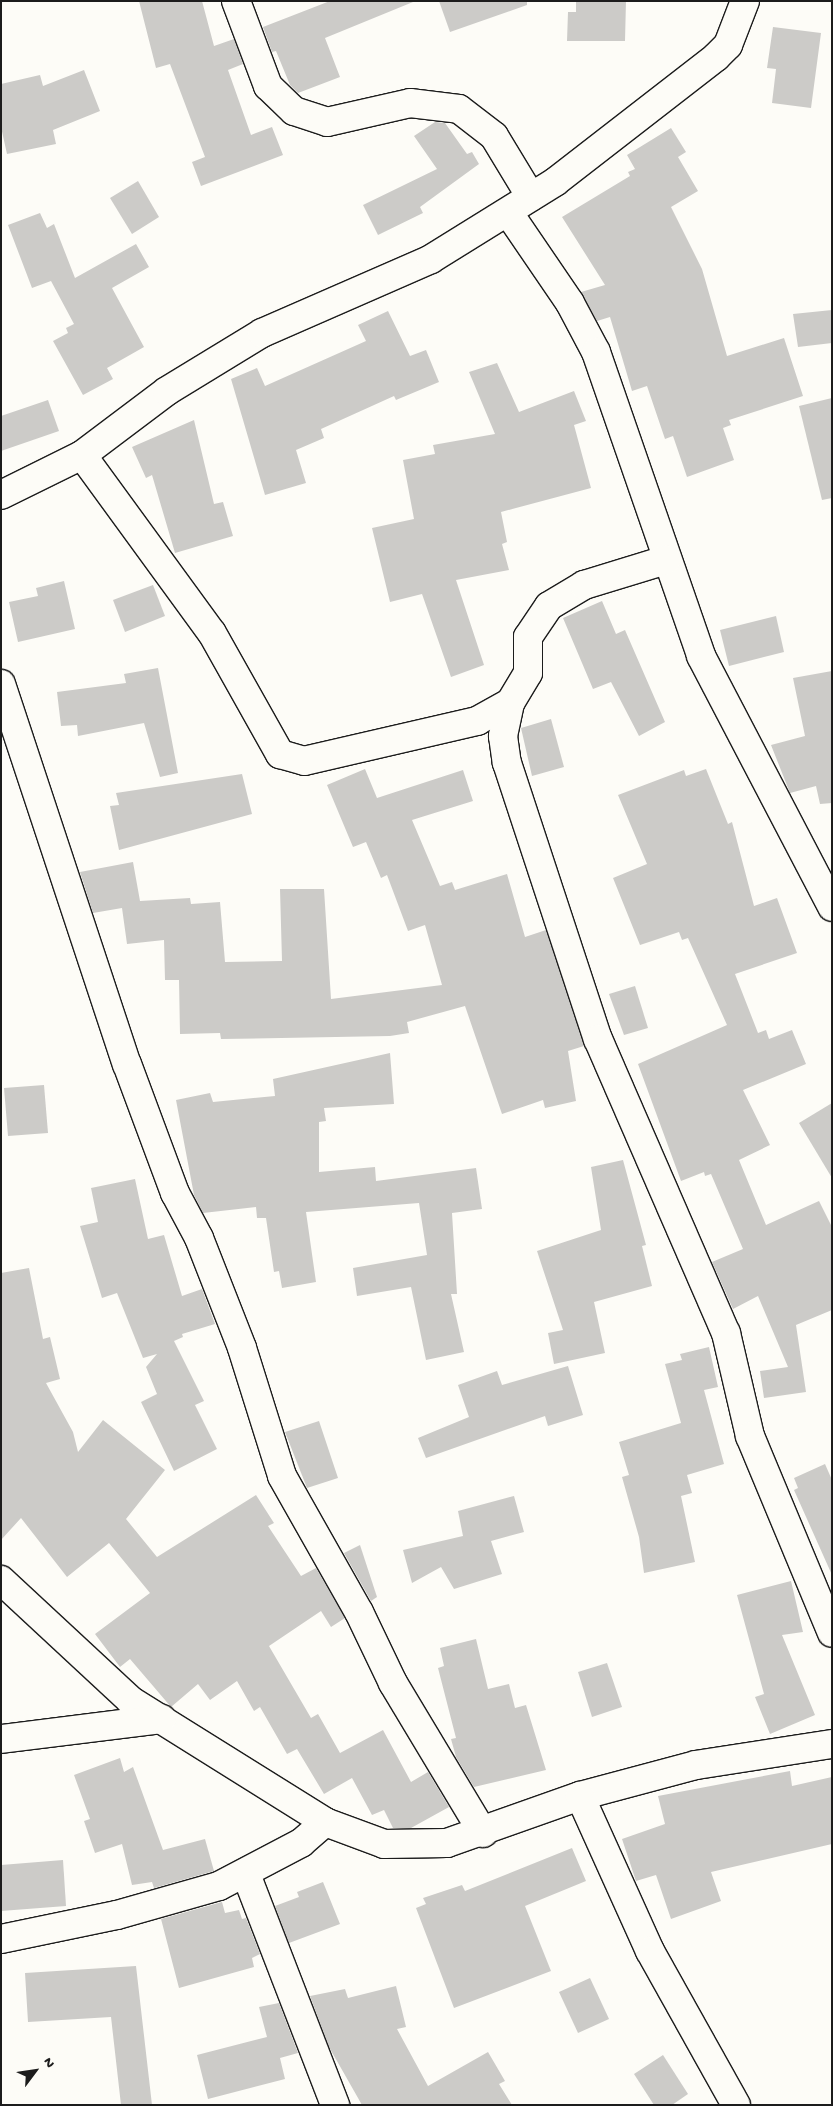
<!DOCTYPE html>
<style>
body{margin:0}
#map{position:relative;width:833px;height:2106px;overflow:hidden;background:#fdfcf7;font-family:"Gochi Hand",sans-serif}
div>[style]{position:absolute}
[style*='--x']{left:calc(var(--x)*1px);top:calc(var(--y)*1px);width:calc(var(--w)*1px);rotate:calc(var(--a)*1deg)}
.building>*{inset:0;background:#cccbc8}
.roads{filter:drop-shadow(1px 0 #1c1c1c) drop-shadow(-1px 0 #1c1c1c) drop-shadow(0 1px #1c1c1c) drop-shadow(0 -1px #1c1c1c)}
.street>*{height:28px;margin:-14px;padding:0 14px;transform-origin:14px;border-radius:14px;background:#fdfcf7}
span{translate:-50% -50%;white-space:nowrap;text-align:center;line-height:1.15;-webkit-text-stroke:5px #fdfcf7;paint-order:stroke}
.frame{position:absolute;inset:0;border:2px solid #1c1c1c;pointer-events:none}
.north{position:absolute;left:10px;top:2046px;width:50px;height:50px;-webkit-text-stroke:4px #fdfcf7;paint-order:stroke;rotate:59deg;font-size:14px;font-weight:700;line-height:20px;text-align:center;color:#1c1c1c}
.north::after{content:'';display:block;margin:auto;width:18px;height:22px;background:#1c1c1c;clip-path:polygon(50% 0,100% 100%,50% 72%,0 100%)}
</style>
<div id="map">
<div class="building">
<div style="clip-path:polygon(139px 1px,202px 1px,214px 46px,234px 39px,243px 64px,228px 70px,251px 135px,272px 127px,283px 155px,201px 186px,192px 162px,205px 157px,170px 64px,156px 68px)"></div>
<div style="clip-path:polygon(330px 1px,413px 2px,325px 38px,340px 77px,298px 93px,290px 85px,276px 51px,272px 52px,263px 27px)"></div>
<div style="clip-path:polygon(439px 1px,527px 1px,527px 5px,450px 32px)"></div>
<div style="clip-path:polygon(576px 1px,626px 1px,625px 41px,567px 41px,568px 12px,576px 12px)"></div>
<div style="clip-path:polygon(773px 27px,821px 33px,811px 108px,772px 103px,776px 69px,767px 68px)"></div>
<div style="clip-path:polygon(84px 70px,100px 111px,53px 130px,56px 144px,7px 154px,1px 127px,1px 84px,40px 75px,43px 86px)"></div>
<div style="clip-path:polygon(435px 122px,445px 123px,467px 154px,472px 152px,479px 164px,420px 207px,423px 213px,378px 235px,363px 205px,437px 169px,414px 136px)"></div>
<div style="clip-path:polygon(671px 128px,686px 152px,678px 157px,698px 191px,671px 207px,702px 269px,727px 356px,784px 338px,803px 396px,729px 420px,731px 425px,723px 428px,734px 460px,687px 477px,673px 436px,665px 439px,647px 386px,632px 391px,610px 317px,597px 321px,581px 292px,605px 285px,562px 217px,630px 176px,628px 172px,635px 169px,627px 155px)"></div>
<div style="clip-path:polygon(138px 181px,159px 217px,132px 234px,110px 198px)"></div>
<div style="clip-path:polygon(40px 213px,47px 228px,54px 224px,75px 278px,136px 244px,149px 267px,112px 288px,144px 347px,107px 368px,113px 379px,83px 395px,53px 341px,68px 333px,66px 328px,74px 324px,51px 281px,32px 288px,8px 225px)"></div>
<div style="clip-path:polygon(832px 310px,832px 343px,798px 347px,793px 314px)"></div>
<div style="clip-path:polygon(388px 311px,410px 356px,426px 350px,439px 382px,396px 400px,394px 396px,321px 429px,324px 438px,296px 450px,306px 483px,265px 495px,231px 379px,257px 368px,265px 386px,366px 341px,358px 325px)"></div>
<div style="clip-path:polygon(497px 363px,519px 412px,574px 391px,586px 421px,574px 425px,591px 488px,501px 512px,507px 542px,502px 544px,509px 570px,456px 580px,484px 665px,451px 677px,422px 594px,390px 602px,372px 528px,414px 519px,403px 460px,435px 454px,433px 445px,495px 434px,469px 372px)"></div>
<div style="clip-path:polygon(832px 398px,832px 498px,822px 500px,799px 406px)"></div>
<div style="clip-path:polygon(48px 400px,59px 431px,1px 451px,1px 416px)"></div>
<div style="clip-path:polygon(194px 420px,214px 504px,223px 502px,233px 536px,175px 553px,152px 475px,146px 478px,132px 447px)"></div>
<div style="clip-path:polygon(64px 581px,75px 629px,18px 642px,9px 602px,38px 596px,36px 588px)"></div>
<div style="clip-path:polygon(153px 585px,165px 616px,125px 632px,113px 600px)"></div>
<div style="clip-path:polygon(602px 601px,616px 634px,625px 630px,665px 722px,639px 736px,611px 682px,593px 689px,563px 618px)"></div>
<div style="clip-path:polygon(776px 616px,784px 652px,729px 666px,720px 630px)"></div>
<div style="clip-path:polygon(158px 668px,178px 773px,160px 777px,144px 723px,78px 736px,77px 725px,61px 726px,57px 692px,126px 683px,124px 674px)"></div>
<div style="clip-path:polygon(832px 671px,832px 803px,820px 804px,816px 786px,790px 793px,771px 745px,805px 736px,793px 678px)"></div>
<div style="clip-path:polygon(551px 719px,564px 767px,532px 776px,521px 728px)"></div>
<div style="clip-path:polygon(365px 769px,377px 798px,463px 770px,473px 801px,412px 820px,440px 886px,452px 882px,455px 890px,507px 874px,525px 937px,546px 930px,584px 1046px,568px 1051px,576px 1101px,545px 1108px,543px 1100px,502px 1114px,465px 1006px,407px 1022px,409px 1033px,390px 1036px,221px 1039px,220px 1033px,180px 1034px,179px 980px,165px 980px,164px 940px,127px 944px,122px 908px,93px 913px,80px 872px,133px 862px,140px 901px,190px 898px,191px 904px,220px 902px,225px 962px,282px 961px,280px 889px,324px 889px,331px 999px,442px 985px,425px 925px,408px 931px,387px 875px,381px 878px,366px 842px,353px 847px,327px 785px)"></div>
<div style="clip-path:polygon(706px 769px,728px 824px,732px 822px,754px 906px,777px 898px,797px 953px,735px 974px,758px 1033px,766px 1030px,769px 1039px,792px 1030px,806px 1064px,743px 1090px,770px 1145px,739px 1160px,766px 1225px,819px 1201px,832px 1227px,832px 1310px,796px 1325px,806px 1392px,764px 1398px,760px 1371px,788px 1367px,758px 1296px,733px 1309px,712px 1262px,743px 1249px,711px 1174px,705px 1176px,704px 1172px,681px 1181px,638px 1064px,727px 1025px,688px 938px,682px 940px,679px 932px,640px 945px,613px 878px,647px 864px,618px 795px,684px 770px,686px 776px)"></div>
<div style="clip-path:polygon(242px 774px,252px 814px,119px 850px,110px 806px,119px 805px,116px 793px)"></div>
<div style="clip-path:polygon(635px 986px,648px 1028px,624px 1035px,609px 994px)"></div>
<div style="clip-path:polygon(390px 1053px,394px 1104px,324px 1108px,326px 1121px,319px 1122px,319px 1172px,375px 1167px,376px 1181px,476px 1168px,482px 1209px,452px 1213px,457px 1294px,451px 1294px,464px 1352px,426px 1360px,411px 1287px,357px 1296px,353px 1268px,427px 1255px,419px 1203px,306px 1212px,316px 1282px,282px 1288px,279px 1271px,274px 1272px,266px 1218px,257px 1218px,256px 1207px,203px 1213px,194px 1195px,176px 1100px,210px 1093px,213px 1102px,275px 1096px,273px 1079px)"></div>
<div style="clip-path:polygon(44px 1085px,48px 1133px,8px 1136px,4px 1088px)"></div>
<div style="clip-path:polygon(832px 1103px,832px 1178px,799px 1123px)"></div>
<div style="clip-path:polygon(623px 1160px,646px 1245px,642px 1246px,652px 1286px,594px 1302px,605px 1353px,554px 1364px,548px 1333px,563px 1330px,537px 1251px,601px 1230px,591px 1167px)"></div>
<div style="clip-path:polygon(135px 1179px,148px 1239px,164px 1235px,182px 1296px,202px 1289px,215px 1324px,182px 1334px,183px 1337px,174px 1341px,204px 1401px,195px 1405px,217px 1449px,174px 1471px,141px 1402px,157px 1394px,146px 1367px,157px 1354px,143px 1358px,117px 1293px,102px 1298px,80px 1226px,98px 1222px,91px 1188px)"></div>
<div style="clip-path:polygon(29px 1268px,43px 1339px,50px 1337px,60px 1379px,46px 1383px,73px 1432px,78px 1452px,103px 1420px,165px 1470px,126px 1519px,157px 1557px,256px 1495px,274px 1523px,268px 1526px,301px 1576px,316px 1568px,345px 1618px,331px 1627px,321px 1611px,269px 1646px,311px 1718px,318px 1714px,340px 1753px,383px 1730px,411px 1782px,428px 1772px,449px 1807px,411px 1828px,393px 1828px,384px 1810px,372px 1815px,352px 1778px,324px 1794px,297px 1749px,287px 1754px,260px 1707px,254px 1711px,237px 1681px,210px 1700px,198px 1684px,171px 1707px,130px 1659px,120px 1667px,95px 1634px,150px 1593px,109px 1543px,67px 1577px,21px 1518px,1px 1540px,1px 1273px)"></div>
<div style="clip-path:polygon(709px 1347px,718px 1387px,704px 1390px,724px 1464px,687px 1475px,692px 1493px,681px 1496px,695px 1562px,644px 1573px,639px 1537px,622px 1477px,629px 1475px,619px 1442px,681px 1423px,665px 1364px,682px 1360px,680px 1354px)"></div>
<div style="clip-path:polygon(568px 1366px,583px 1415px,548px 1426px,545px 1416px,426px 1458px,418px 1438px,469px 1417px,458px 1385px,497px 1371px,502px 1385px)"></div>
<div style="clip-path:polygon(319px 1421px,338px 1478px,307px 1488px,285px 1432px)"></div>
<div style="clip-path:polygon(825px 1464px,832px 1480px,832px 1575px,794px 1490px,798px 1488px,794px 1478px)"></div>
<div style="clip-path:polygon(514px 1496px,524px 1532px,491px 1541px,502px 1574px,454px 1589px,441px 1567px,412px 1583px,403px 1550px,463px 1536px,458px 1511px)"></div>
<div style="clip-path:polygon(360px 1545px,377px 1597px,371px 1601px,344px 1553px)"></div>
<div style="clip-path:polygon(791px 1581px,803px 1632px,782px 1635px,815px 1715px,770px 1734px,755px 1697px,764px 1694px,737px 1595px)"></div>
<div style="clip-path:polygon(476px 1639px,488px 1689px,509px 1684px,515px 1708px,526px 1705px,546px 1770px,474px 1787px,456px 1757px,451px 1739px,456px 1738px,438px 1668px,444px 1666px,440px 1648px)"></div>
<div style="clip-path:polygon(607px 1663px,622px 1707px,592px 1717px,578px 1672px)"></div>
<div style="clip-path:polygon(120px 1758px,124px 1772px,133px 1767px,163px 1850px,205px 1839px,214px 1871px,154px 1888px,152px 1882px,132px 1885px,122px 1844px,95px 1853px,84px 1821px,90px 1819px,74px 1775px)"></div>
<div style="clip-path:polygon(790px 1771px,792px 1786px,832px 1777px,832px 1844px,711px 1872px,721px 1901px,671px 1919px,656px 1875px,636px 1881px,622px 1839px,665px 1824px,658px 1796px)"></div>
<div style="clip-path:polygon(572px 1848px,586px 1881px,525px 1906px,551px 1971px,454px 2008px,416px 1908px,426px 1904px,423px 1898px,462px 1885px,465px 1891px)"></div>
<div style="clip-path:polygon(63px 1860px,66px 1906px,1px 1911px,1px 1865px)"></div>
<div style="clip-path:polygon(323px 1882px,340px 1924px,289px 1943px,275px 1906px,299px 1897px,297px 1892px)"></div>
<div style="clip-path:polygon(222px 1902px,225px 1913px,239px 1910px,242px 1919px,246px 1918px,260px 1954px,252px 1958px,254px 1967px,179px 1988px,161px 1919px)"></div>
<div style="clip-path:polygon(136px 1966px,152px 2105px,121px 2105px,111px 2017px,28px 2022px,25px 1973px)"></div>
<div style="clip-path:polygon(590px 1978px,609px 2019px,578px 2033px,559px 1992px)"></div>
<div style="clip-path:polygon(396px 1986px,406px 2027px,397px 2029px,428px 2086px,488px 2052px,505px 2081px,499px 2084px,512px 2105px,362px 2105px,329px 2047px,310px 1996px,345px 1989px,348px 1998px)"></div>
<div style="clip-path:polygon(279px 2003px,298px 2053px,280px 2058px,285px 2079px,208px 2099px,197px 2055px,267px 2037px,259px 2007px)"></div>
<div style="clip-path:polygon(663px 2055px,688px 2094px,672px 2105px,654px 2105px,634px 2074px)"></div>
</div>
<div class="roads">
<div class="street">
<div style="--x:236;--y:1;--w:91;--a:69.4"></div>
<div style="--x:268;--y:86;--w:36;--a:44"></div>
<div style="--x:294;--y:111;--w:35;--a:18"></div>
<div style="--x:327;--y:122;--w:85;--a:-12.9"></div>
<div style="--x:410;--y:103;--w:49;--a:7"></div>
<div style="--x:459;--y:109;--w:44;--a:37.6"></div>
<div style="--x:494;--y:136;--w:71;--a:58.8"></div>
<div style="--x:508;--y:212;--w:110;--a:55.7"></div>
<div style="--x:570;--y:303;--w:55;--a:62"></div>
<div style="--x:596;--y:352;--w:322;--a:70.9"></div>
<div style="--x:701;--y:656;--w:283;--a:62.4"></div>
<div style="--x:82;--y:455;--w:220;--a:53.9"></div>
<div style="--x:212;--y:633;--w:139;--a:60.7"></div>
<div style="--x:280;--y:754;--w:25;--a:16"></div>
<div style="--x:304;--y:761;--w:178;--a:-13"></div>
<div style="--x:477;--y:721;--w:38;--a:-29"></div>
<div style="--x:510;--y:703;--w:35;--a:-59"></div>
<div style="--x:528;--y:673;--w:36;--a:-90"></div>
<div style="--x:528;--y:637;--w:37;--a:-56"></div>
<div style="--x:549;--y:606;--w:41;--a:-31"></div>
<div style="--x:584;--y:585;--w:86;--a:-17"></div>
<div style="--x:1;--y:495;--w:90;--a:-26.3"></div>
<div style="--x:82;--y:455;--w:106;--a:-37"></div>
<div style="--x:167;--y:391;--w:111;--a:-31.4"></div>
<div style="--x:262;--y:333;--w:184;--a:-23.6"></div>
<div style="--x:431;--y:259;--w:146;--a:-31.8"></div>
<div style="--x:555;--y:182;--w:204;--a:-37.8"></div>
<div style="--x:716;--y:57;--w:17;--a:-45"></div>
<div style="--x:728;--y:45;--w:47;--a:-68.9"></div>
<div style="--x:1;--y:684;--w:400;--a:71.7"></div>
<div style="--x:127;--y:1064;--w:138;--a:69.6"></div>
<div style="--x:175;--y:1193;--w:51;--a:61.9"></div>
<div style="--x:199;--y:1238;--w:118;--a:68.6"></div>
<div style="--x:242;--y:1348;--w:134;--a:72.6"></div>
<div style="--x:282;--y:1476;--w:156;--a:60.5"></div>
<div style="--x:359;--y:1612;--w:79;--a:64.4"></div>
<div style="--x:393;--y:1683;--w:175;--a:59"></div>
<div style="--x:510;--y:703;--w:34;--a:102"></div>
<div style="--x:503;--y:736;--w:27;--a:82"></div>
<div style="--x:507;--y:763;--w:291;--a:71.8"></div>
<div style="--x:598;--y:1039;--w:321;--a:66.5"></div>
<div style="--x:726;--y:1333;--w:106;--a:76.9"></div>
<div style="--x:750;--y:1436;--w:213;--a:67.4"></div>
<div style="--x:1;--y:1580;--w:176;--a:42.9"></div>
<div style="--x:130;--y:1700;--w:230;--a:32"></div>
<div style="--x:325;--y:1822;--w:63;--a:20.4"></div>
<div style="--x:384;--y:1844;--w:63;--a:-0.9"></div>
<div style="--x:447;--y:1843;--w:141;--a:-19.5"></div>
<div style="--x:580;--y:1796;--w:120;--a:-15"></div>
<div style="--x:696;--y:1765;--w:138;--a:-8.8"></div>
<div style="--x:1;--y:1739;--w:162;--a:-7.1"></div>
<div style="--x:580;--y:1796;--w:170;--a:65.7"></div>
<div style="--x:650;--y:1951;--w:176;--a:60.8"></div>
<div style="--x:246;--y:1874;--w:248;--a:68.9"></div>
<div style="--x:1;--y:1939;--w:118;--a:-11.7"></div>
<div style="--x:117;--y:1915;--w:106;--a:-15.9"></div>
<div style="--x:219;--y:1886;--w:93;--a:-27.7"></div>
<div style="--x:301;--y:1843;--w:32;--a:-41"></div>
</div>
</div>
<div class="frame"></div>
<div class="north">N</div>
</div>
